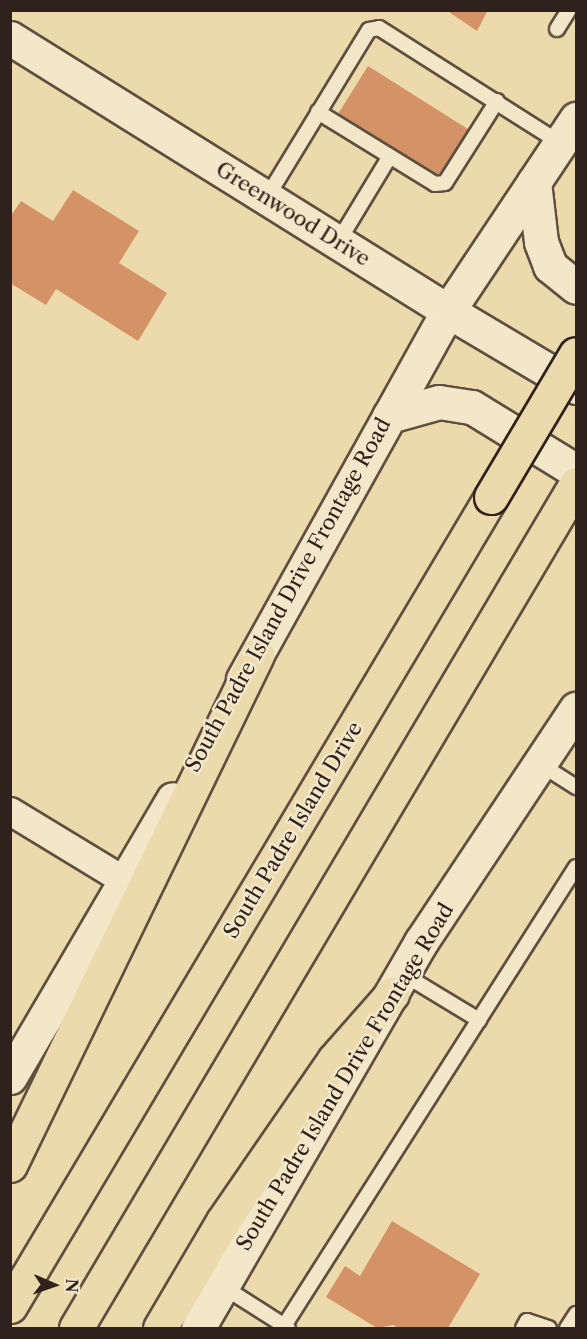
<!DOCTYPE html>
<style>
body{margin:0}
#map{position:relative;width:587px;height:1339px;overflow:hidden;background:#ecdaad;font-family:"Libre Caslon Text",serif}
div>[style]{position:absolute}
[style*='--x']{left:calc(var(--x)*1px);top:calc(var(--y)*1px);width:calc(var(--w)*1px);rotate:calc(var(--a)*1deg)}
.building>*{inset:0;background:#d39366}
.roads{filter:drop-shadow(2px 0 #5e4f40) drop-shadow(-2px 0 #5e4f40) drop-shadow(0 2px #5e4f40) drop-shadow(0 -2px #5e4f40)}
.service>*{height:14px;margin:-7px;padding:0 7px;transform-origin:7px;border-radius:7px;background:#f3e7ca}
.minor>*{height:27px;margin:-13.5px;padding:0 13.5px;transform-origin:13.5px;border-radius:13.5px;background:#f3e7ca}
.secondary>*{height:33px;margin:-16.5px;padding:0 16.5px;transform-origin:16.5px;border-radius:16.5px;background:#f3e7ca}
.motorway>*{height:33px;margin:-16.5px;padding:0 16.5px;transform-origin:16.5px;border-radius:16.5px;background:#ecdaad}
.bridges{filter:drop-shadow(2px 0 #2f211c) drop-shadow(-2px 0 #2f211c) drop-shadow(0 2px #2f211c) drop-shadow(0 -2px #2f211c)}
.motorway-bridge>*{height:33px;margin:-16.5px;padding:0 16.5px;transform-origin:16.5px;border-radius:16.5px;background:#ecdaad}
span{translate:-50% -50%;white-space:nowrap;text-align:center;line-height:1.15;-webkit-text-stroke:5px #f3e7ca;paint-order:stroke}
.street-label{font-size:21px;color:#2f211c}
.frame{position:absolute;inset:0;border:12px solid #2f211c;pointer-events:none}
.north{position:absolute;left:24px;top:1255px;width:60px;height:60px;-webkit-text-stroke:4px #f3e7ca;paint-order:stroke;rotate:92deg;font-size:16px;font-weight:700;line-height:24px;text-align:center;color:#2f211c}
.north::after{content:'';display:block;margin:auto;width:21px;height:27px;background:#2f211c;clip-path:polygon(50% 0,100% 100%,50% 72%,0 100%)}
</style>
<div id="map">
<div class="building">
<div style="clip-path:polygon(446px 10px,488px 10px,477px 31px)"></div>
<div style="clip-path:polygon(368px 66px,471px 131px,440px 179px,338px 114px)"></div>
<div style="clip-path:polygon(73px 190px,139px 231px,119px 263px,167px 293px,138px 341px,56px 289px,46px 305px,10px 283px,10px 217px,21px 201px,53px 221px)"></div>
<div style="clip-path:polygon(392px 1221px,480px 1274px,448px 1328px,399px 1328px,393px 1325px,377px 1328px,326px 1297px,345px 1266px,360px 1276px)"></div>
</div>
<div class="roads">
<div class="service">
<div style="--x:557;--y:29;--w:22;--a:-58"></div>
<div style="--x:318;--y:112;--w:137;--a:31.6"></div>
<div style="--x:435;--y:184;--w:10;--a:-6"></div>
<div style="--x:445;--y:183;--w:97;--a:-57.6"></div>
<div style="--x:267;--y:197;--w:196;--a:-58.6"></div>
<div style="--x:369;--y:30;--w:10;--a:-11"></div>
<div style="--x:379;--y:28;--w:214;--a:32.4"></div>
<div style="--x:338;--y:242;--w:100;--a:-58.8"></div>
<div style="--x:540;--y:764;--w:43;--a:32.6"></div>
<div style="--x:403;--y:974;--w:89;--a:31.2"></div>
<div style="--x:222;--y:1286;--w:78;--a:32.5"></div>
<div style="--x:284;--y:1326;--w:544;--a:-57.54"></div>
<div style="--x:523;--y:1328;--w:8;--a:-60"></div>
<div style="--x:527;--y:1321;--w:23;--a:18"></div>
<div style="--x:567;--y:1328;--w:17;--a:-57"></div>
</div>
<div class="minor">
<div style="--x:10;--y:811;--w:135;--a:31.3"></div>
</div>
<div class="secondary">
<div style="--x:10;--y:38;--w:516;--a:31.93"></div>
<div style="--x:448;--y:311;--w:149;--a:30.7"></div>
<div style="--x:534;--y:182;--w:60;--a:83.3"></div>
<div style="--x:541;--y:242;--w:26;--a:69"></div>
<div style="--x:550;--y:266;--w:33;--a:39"></div>
<div style="--x:389;--y:416;--w:52;--a:-15.6"></div>
<div style="--x:439;--y:402;--w:33;--a:9"></div>
<div style="--x:472;--y:407;--w:122;--a:31.6"></div>
<div style="--x:243;--y:679;--w:421;--a:-60.9"></div>
<div style="--x:448;--y:311;--w:231;--a:-56.3"></div>
<div style="--x:10;--y:1077;--w:322;--a:-59.6"></div>
<div style="--x:198;--y:1328;--w:446;--a:-60"></div>
<div style="--x:421;--y:942;--w:280;--a:-56.4"></div>
</div>
<div class="motorway">
<div style="--x:10;--y:1165;--w:567;--a:-64.16"></div>
<div style="--x:10;--y:1306;--w:941;--a:-59.27"></div>
<div style="--x:76;--y:1328;--w:981;--a:-59.36"></div>
<div style="--x:160;--y:1328;--w:124;--a:-59.5"></div>
<div style="--x:223;--y:1221;--w:196;--a:-55.4"></div>
<div style="--x:334;--y:1060;--w:88;--a:-48.7"></div>
</div>
</div>
<div class="bridges">
<div class="motorway-bridge">
<div style="--x:491;--y:497;--w:166;--a:-59.3"></div>
</div>
</div>
<div class="street-label">
<span style="left:293px;top:214px;rotate:32deg">Greenwood Drive</span>
<span style="left:288px;top:595px;rotate:-61deg">South Padre Island Drive Frontage Road</span>
<span style="left:293px;top:830px;rotate:-59deg">South Padre Island Drive</span>
<span style="left:345px;top:1077px;rotate:-59deg">South Padre Island Drive Frontage Road</span>
</div>
<div class="frame"></div>
<div class="north">N</div>
</div>
